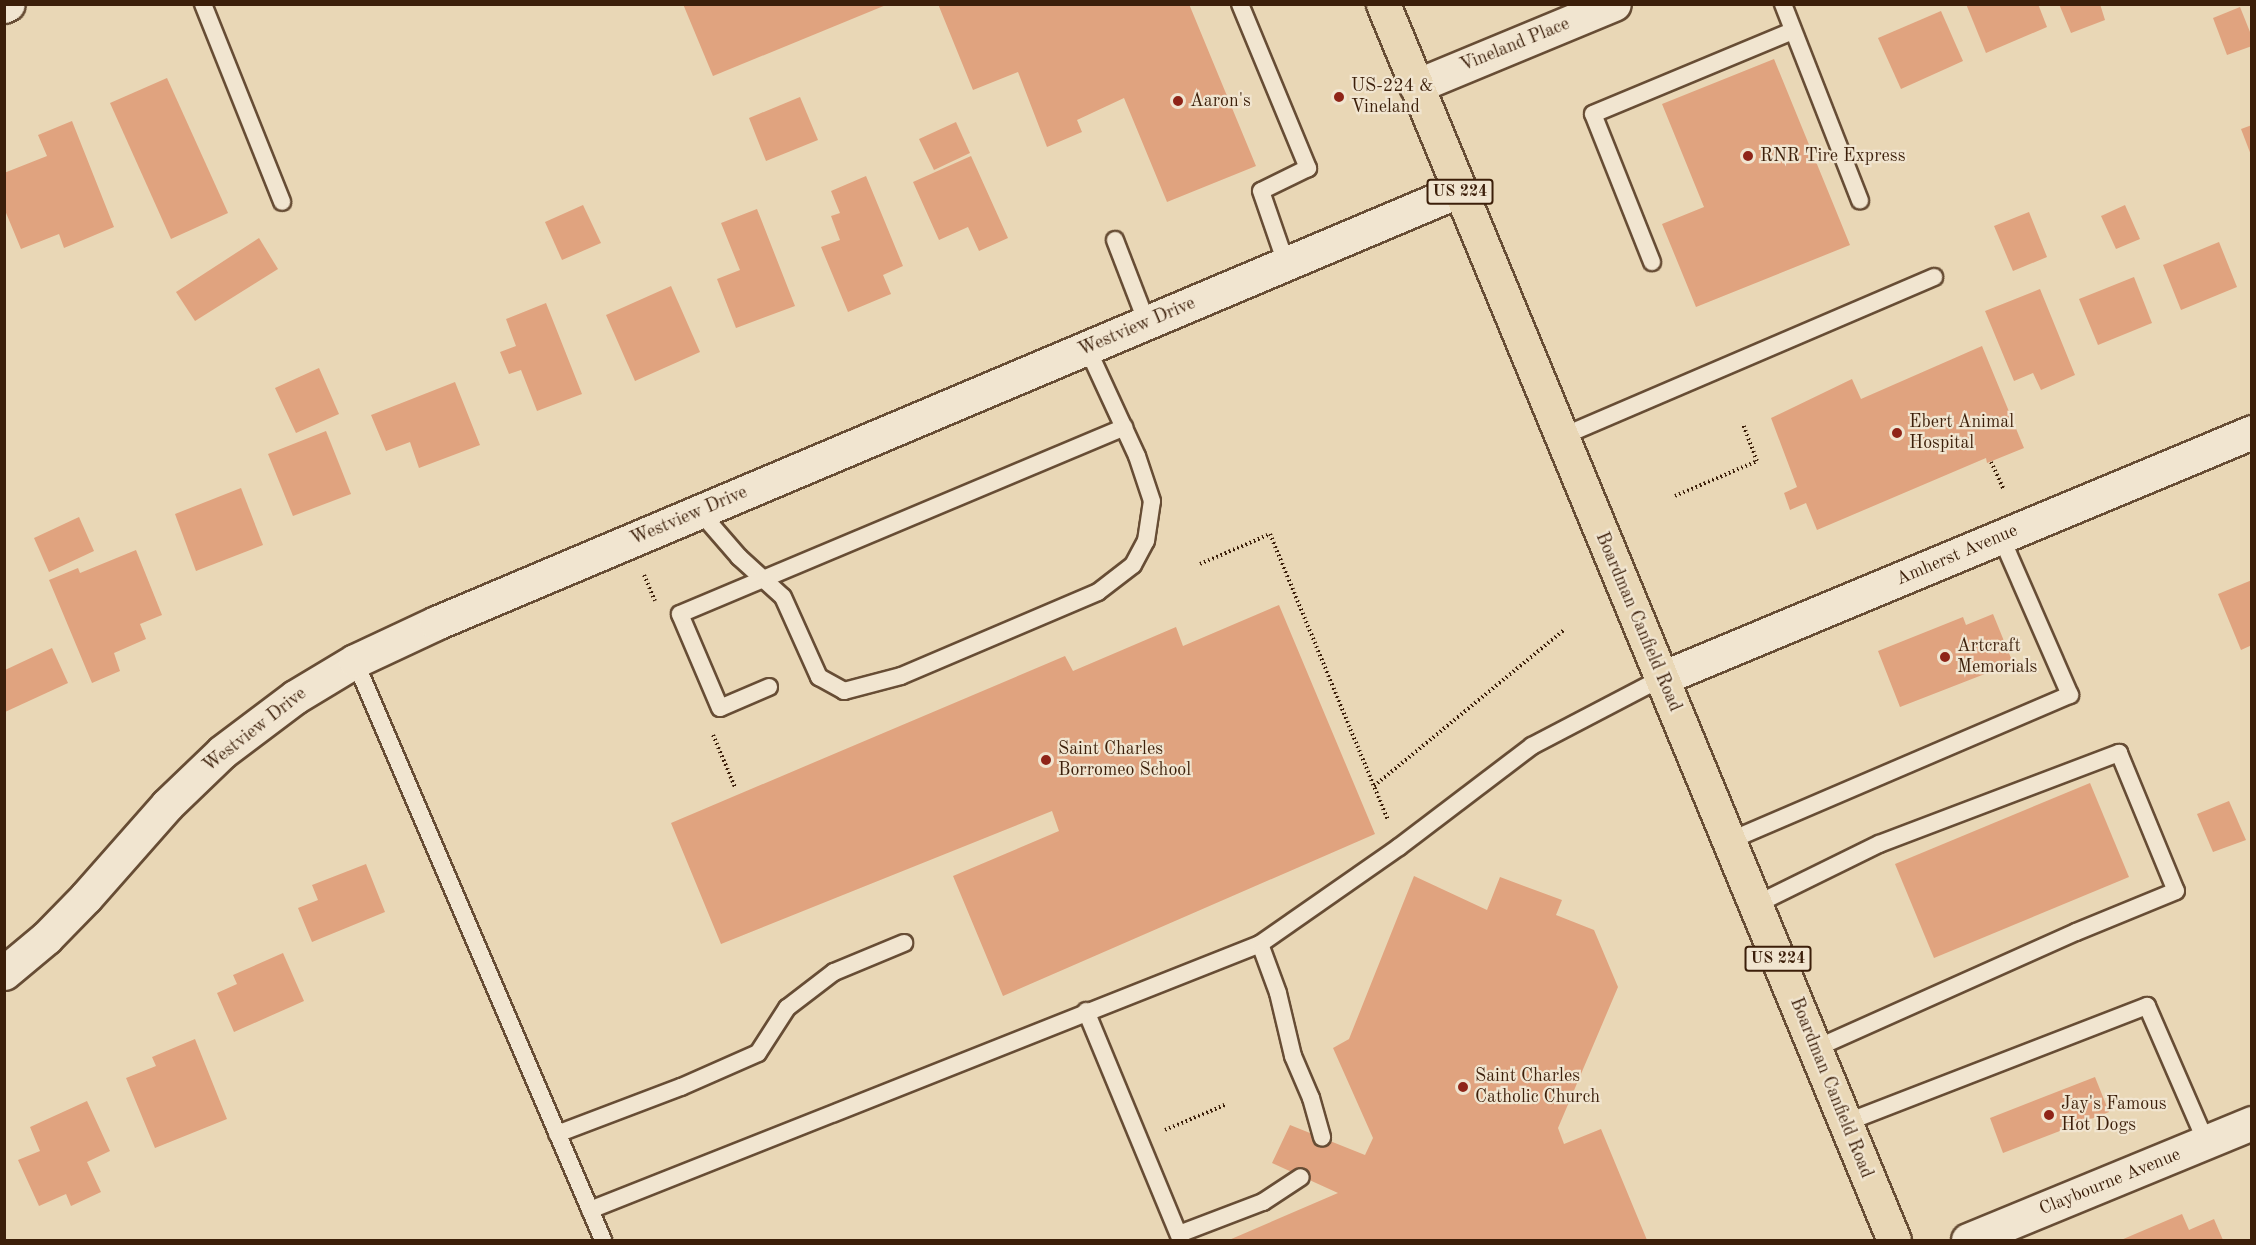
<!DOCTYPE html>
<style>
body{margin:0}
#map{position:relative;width:2256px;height:1245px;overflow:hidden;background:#e9d7b6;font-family:"Old Standard TT",serif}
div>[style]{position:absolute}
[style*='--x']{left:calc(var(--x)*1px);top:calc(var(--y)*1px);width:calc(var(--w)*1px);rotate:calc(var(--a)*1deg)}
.building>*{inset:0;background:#e0a37f}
.path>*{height:4px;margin-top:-2px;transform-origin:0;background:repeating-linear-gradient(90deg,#3c1f0a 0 1.5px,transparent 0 4.5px)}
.roads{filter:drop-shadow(2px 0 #674d35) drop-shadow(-2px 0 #674d35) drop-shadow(0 2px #674d35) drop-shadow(0 -2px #674d35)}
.lane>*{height:16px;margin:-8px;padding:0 8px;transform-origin:8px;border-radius:8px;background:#f1e5d0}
.street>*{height:33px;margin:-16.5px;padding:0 16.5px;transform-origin:16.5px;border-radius:16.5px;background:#f1e5d0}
.primary>*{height:33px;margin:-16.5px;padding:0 16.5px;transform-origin:16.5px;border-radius:16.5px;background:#e9d7b6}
.dots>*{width:16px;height:16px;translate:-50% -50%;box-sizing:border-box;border:3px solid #f1e5d0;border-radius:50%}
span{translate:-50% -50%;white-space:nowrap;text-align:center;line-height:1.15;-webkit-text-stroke:4.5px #f1e5d0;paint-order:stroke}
.shield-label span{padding:2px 4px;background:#f1e5d0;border:2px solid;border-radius:4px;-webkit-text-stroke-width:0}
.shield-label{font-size:16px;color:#3c1f0a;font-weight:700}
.street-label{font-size:18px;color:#3c1f0a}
.poi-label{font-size:18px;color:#3c1f0a}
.left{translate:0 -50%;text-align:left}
.frame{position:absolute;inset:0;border:6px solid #3c1f0a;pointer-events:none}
</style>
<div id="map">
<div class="building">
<div style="clip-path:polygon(683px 4px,886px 4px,886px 5px,713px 76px)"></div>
<div style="clip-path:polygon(938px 4px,1189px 4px,1256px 166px,1167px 202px,1124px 98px,1077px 120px,1082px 132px,1047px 147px,1018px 72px,973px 90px)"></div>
<div style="clip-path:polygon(1966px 4px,2038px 4px,2047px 27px,1986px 53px)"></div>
<div style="clip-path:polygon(2059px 4px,2100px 4px,2105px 20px,2071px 33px)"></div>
<div style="clip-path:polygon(2240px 7px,2252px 37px,2252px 46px,2227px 55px,2213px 18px)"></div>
<div style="clip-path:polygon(1941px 11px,1963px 61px,1901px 89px,1878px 38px)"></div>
<div style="clip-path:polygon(1774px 59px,1850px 245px,1696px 307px,1662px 224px,1704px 207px,1662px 104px)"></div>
<div style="clip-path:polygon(167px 78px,228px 213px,171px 239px,110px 103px)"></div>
<div style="clip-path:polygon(800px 97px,818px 140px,766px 161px,749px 118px)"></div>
<div style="clip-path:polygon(72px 121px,114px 227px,64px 248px,59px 234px,21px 249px,4px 208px,4px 173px,47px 156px,38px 135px)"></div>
<div style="clip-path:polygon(956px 122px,970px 153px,934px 170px,919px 139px)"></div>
<div style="clip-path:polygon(2252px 125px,2252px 155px,2251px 155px,2241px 129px)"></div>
<div style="clip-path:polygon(971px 156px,1008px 238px,979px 251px,968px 227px,939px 240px,913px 182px)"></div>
<div style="clip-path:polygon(866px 176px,903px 266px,883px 275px,891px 294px,848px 312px,821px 247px,840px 240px,831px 216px,840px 213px,831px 191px)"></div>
<div style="clip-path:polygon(583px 205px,601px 243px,562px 260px,545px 222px)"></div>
<div style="clip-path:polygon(2125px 205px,2140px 239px,2116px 249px,2101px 216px)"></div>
<div style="clip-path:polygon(757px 209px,795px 306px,736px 328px,717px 279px,740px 270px,721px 223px)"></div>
<div style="clip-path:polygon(2029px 212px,2047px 257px,2013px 271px,1994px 226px)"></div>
<div style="clip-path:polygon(259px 238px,278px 269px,195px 321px,176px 292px)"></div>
<div style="clip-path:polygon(2219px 242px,2237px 287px,2181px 310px,2163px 265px)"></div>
<div style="clip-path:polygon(2134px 277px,2152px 323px,2098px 345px,2079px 299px)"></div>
<div style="clip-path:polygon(671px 286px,700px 352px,635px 381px,606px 315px)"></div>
<div style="clip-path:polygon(2040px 289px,2075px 375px,2041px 390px,2033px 373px,2014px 381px,1985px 311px)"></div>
<div style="clip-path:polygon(546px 303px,582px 394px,537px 411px,521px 370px,509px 374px,500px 352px,516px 346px,506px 319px)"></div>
<div style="clip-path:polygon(1982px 346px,2024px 448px,1987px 463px,1986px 458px,1817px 530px,1806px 503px,1790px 510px,1784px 493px,1797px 487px,1771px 418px,1852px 379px,1861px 399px)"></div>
<div style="clip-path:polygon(319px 368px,339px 414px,296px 433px,275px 388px)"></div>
<div style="clip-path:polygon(455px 382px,480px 445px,419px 468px,410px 442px,386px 451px,371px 415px)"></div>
<div style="clip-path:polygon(326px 431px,351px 494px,293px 516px,268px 454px)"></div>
<div style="clip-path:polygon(241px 488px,263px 545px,196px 571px,175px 514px)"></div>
<div style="clip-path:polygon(79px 517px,94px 551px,49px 572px,34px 538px)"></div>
<div style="clip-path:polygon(136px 550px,162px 615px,140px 624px,146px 639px,114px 653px,120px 671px,92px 683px,49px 580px,78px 568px,80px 573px)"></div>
<div style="clip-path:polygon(2252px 580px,2252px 645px,2241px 650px,2218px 594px)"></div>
<div style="clip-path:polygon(1279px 605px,1375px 834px,1003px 996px,953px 876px,1059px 831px,1052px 811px,721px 944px,671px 823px,1065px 656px,1073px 671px,1176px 627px,1183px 646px)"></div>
<div style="clip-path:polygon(1993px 614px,2013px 663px,1900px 707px,1878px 651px,1963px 617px,1966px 625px)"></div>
<div style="clip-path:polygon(52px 648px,68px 683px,5px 712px,5px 670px)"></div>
<div style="clip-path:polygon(2090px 783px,2129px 877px,1934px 958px,1895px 864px)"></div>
<div style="clip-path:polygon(2229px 801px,2246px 840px,2213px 852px,2197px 814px)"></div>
<div style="clip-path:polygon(366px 864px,385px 912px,312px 942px,298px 908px,318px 900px,312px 885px)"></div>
<div style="clip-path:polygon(1414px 876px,1487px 910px,1500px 877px,1562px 900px,1556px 915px,1594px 930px,1618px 987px,1558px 1128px,1564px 1144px,1601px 1129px,1647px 1240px,1229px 1240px,1338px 1193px,1272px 1163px,1290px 1125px,1365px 1155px,1373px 1138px,1333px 1048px,1349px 1039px)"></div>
<div style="clip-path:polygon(283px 953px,304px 1001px,234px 1032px,217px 993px,237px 984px,233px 975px)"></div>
<div style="clip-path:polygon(195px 1039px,227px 1119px,155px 1148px,126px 1078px,156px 1066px,152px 1057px)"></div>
<div style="clip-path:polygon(2095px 1077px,2109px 1112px,2003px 1153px,1990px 1118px)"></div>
<div style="clip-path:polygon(87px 1101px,110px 1151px,87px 1162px,101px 1192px,71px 1206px,66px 1194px,39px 1206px,18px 1160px,40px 1151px,30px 1127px)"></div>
<div style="clip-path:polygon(2182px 1214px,2189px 1230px,2214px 1219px,2223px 1240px,2121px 1240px)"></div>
</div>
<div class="path">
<div style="--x:1991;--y:462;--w:29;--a:65"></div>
<div style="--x:1675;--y:496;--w:89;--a:-23.1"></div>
<div style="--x:1757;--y:461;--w:40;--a:-111"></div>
<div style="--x:1200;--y:564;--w:76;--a:-23.2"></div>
<div style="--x:1270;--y:534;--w:310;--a:67.6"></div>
<div style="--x:644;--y:575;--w:28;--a:67"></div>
<div style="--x:713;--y:735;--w:56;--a:67.1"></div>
<div style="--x:1374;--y:786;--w:247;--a:-39.4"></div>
<div style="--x:1165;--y:1130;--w:67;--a:-22.8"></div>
</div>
<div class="roads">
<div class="lane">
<div style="--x:203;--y:4;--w:213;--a:68.2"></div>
<div style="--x:1240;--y:4;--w:178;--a:67.5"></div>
<div style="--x:1308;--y:168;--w:52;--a:153.9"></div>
<div style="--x:1261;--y:191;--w:76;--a:70.9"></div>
<div style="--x:1783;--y:4;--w:211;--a:68.6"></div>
<div style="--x:1115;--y:240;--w:89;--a:68.9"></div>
<div style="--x:1652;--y:262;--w:159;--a:-111.7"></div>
<div style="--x:1593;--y:114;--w:216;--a:-22.6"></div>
<div style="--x:1561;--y:437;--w:406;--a:-23.2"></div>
<div style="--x:700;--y:512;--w:60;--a:49.1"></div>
<div style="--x:739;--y:557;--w:59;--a:42.3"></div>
<div style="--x:783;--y:597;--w:88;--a:65.8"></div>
<div style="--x:819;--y:677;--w:29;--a:29"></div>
<div style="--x:844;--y:691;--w:59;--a:-14.7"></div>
<div style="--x:901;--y:676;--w:214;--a:-23.1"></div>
<div style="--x:1098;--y:592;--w:44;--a:-37.6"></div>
<div style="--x:1133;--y:565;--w:27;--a:-62"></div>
<div style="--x:1146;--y:541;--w:40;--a:-81.5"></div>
<div style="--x:1152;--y:501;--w:47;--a:-108.4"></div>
<div style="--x:1137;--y:456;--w:119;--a:-114.8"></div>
<div style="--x:355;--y:661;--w:630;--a:66.81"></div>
<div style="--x:769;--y:687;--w:53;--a:156.8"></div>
<div style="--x:720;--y:708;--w:102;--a:-113.1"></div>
<div style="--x:680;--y:614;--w:482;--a:-22.8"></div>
<div style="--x:1729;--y:841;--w:371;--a:-23.2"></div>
<div style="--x:2070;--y:695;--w:172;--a:-113.6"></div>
<div style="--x:1755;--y:905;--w:138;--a:-26.2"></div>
<div style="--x:1879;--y:844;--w:257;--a:-20.8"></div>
<div style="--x:2119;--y:753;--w:149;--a:67.6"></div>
<div style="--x:2176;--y:891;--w:108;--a:157.7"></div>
<div style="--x:2076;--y:932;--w:286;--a:155.9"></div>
<div style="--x:1260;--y:944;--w:52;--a:69.8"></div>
<div style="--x:1278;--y:993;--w:65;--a:76.6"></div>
<div style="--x:1293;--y:1056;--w:46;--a:66.8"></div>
<div style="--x:1311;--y:1098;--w:41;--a:74.2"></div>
<div style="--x:1086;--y:1011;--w:248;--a:67.5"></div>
<div style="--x:1845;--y:1123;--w:324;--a:-21.2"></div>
<div style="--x:2147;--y:1006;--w:148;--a:66.5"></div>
<div style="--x:557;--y:1134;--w:133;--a:-20.8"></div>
<div style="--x:681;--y:1087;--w:84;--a:-23.8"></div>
<div style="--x:758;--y:1053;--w:54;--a:-57.2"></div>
<div style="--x:787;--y:1008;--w:59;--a:-37.5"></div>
<div style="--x:834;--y:972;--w:76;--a:-22.5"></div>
<div style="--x:590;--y:1210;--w:721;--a:-21.65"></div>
<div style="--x:1260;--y:944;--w:169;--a:-34.9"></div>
<div style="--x:1399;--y:847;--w:167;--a:-37.2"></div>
<div style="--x:1532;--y:746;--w:147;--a:-27.6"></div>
<div style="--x:1179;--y:1234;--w:90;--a:-20.9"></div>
<div style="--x:1263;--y:1202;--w:45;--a:-33.3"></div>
</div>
<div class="street">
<div style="--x:4;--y:6;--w:4;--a:-27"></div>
<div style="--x:1416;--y:86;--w:214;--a:-22.5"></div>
<div style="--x:1662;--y:678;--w:639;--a:-22.63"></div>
<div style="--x:4;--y:973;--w:55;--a:-39.8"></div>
<div style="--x:46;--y:938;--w:57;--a:-45.7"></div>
<div style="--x:86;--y:897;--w:123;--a:-48.6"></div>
<div style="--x:167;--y:805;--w:76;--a:-43.9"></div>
<div style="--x:222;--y:752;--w:91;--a:-37"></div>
<div style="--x:295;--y:697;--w:70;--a:-31"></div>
<div style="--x:355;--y:661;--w:89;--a:-25.1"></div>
<div style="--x:436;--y:623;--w:1112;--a:-22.92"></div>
<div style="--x:1968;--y:1240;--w:307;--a:-22.4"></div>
</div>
<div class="primary">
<div style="--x:1383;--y:4;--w:1337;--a:67.54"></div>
</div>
</div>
<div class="dots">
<div style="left:1339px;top:97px;background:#8f2418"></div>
<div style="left:1178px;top:101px;background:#8f2418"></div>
<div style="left:1748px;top:156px;background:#8f2418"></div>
<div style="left:1897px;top:433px;background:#8f2418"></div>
<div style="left:1945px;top:657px;background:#8f2418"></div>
<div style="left:1046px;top:760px;background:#8f2418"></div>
<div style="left:1463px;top:1087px;background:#8f2418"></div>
<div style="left:2049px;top:1115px;background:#8f2418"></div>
</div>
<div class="shield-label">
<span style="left:1460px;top:192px">US 224</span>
<span style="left:1778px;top:959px">US 224</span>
</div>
<div class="street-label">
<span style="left:1515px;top:45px;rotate:-22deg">Vineland Place</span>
<span style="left:1137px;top:327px;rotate:-23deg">Westview Drive</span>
<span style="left:689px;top:516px;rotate:-23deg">Westview Drive</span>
<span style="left:1957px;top:555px;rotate:-23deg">Amherst Avenue</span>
<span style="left:1638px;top:622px;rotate:67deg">Boardman Canfield Road</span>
<span style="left:255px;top:730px;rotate:-38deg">Westview Drive</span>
<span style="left:1831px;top:1088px;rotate:68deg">Boardman Canfield Road</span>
<span style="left:2110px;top:1182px;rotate:-22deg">Claybourne Avenue</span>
</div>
<div class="poi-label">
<span class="left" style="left:1351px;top:97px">US-224 &amp;<br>Vineland</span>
<span class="left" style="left:1190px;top:101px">Aaron's</span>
<span class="left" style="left:1760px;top:156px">RNR Tire Express</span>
<span class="left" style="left:1909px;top:433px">Ebert Animal<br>Hospital</span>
<span class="left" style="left:1957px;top:657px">Artcraft<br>Memorials</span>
<span class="left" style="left:1058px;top:760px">Saint Charles<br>Borromeo School</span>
<span class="left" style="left:1475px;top:1087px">Saint Charles<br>Catholic Church</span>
<span class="left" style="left:2061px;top:1115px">Jay's Famous<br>Hot Dogs</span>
</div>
<div class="frame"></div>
</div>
